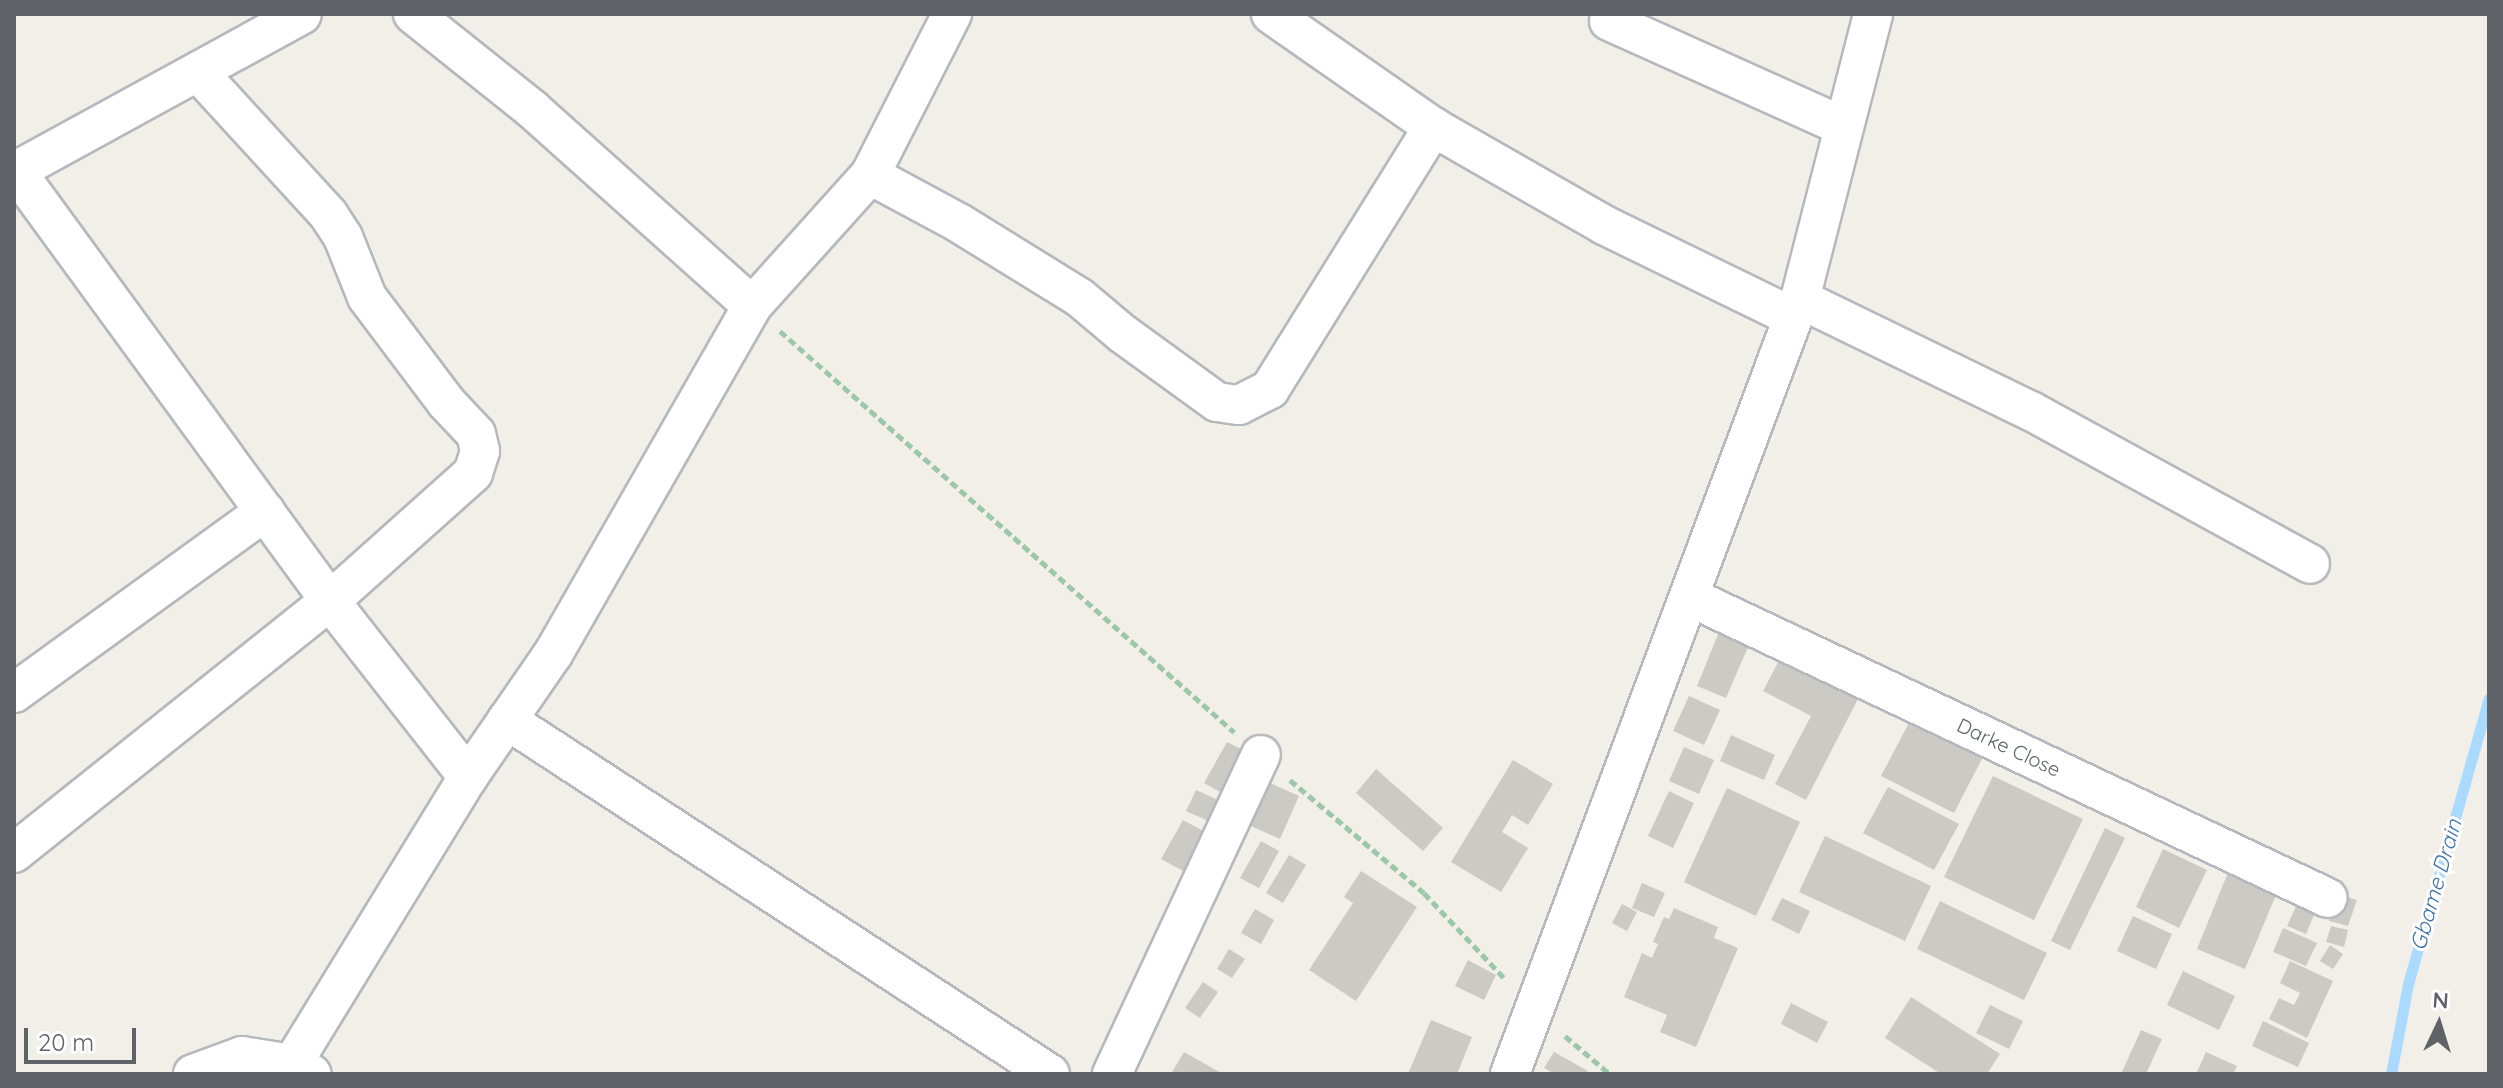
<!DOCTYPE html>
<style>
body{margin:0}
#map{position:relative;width:2503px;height:1088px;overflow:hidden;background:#f1efe8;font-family:Quicksand,sans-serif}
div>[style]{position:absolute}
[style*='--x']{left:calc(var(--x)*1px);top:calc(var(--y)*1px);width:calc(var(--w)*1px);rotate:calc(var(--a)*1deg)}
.stream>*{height:11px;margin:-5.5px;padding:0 5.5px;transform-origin:5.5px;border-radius:5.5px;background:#aadaff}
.building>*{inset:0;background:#cccac5}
.path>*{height:5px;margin-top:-2.5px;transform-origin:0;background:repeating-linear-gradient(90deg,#9cc7a9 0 8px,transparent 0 12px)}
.roads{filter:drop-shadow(2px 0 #b5b8bc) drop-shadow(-2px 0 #b5b8bc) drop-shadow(0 2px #b5b8bc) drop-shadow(0 -2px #b5b8bc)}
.minor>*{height:38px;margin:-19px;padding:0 19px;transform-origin:19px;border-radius:19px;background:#fff}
span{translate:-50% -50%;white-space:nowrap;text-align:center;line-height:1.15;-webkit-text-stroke:6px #fff;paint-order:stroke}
.street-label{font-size:20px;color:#5f6368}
.water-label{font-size:22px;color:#4174aa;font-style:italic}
.frame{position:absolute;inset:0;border:16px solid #5f6368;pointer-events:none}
.north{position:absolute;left:2399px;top:984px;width:80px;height:80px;-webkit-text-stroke:6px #fff;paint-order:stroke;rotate:4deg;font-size:22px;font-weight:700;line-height:32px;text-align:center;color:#5f6368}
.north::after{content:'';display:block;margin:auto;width:28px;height:36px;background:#5f6368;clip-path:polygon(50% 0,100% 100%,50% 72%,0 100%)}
.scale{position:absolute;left:24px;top:1028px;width:112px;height:36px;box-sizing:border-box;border:4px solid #5f6368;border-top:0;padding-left:10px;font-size:24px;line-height:28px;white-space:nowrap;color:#5f6368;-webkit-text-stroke:6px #fff;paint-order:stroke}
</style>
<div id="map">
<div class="stream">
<div style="--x:2391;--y:1074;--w:92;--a:-79.3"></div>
<div style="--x:2408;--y:984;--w:297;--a:-74.2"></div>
</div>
<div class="building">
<div style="clip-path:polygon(1721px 627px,1751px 640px,1726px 698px,1697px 686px)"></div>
<div style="clip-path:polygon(1783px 653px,1861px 693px,1806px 800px,1775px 784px,1811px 716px,1763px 691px)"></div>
<div style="clip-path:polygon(1689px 696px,1720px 710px,1704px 745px,1673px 731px)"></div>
<div style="clip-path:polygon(1912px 717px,1985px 753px,1954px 813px,1881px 776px)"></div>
<div style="clip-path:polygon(1731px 735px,1775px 755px,1764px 780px,1720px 761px)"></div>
<div style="clip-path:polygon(1227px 742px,1247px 752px,1224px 794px,1204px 783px)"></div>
<div style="clip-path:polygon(1684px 747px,1714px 760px,1699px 794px,1669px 781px)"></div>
<div style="clip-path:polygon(1513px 760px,1553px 784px,1528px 825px,1512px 815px,1502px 832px,1528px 848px,1501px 892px,1451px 862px)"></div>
<div style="clip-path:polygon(1376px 769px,1443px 828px,1423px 851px,1356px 793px)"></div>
<div style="clip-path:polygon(1993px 776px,2083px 819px,2034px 920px,1944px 877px)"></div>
<div style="clip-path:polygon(1261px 779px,1299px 796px,1280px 839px,1242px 822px)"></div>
<div style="clip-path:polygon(1888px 787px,1959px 824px,1934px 870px,1863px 833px)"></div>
<div style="clip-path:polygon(1727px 788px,1800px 822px,1756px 916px,1684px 882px)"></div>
<div style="clip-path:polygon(1196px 790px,1223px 802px,1213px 823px,1186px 811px)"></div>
<div style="clip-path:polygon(1669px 791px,1694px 803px,1673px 848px,1648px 836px)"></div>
<div style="clip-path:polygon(1183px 820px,1207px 833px,1185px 872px,1161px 859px)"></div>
<div style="clip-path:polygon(2105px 828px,2125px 838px,2070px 950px,2051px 941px)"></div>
<div style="clip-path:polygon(1825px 836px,1931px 886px,1905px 941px,1799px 892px)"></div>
<div style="clip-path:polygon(1261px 841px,1279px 851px,1259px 888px,1240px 878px)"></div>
<div style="clip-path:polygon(2163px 849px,2207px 870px,2179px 928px,2136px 907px)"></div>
<div style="clip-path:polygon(1289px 855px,1306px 865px,1283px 903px,1266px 893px)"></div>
<div style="clip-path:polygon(2229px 870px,2278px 890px,2245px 969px,2197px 949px)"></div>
<div style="clip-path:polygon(1361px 871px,1417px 907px,1356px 1001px,1309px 970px,1353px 903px,1344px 897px)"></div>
<div style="clip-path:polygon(1642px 883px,1665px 893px,1654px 917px,1632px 908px)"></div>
<div style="clip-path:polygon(2336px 894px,2357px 900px,2348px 926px,2329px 921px)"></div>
<div style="clip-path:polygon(1782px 898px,1810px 911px,1799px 934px,1771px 920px)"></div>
<div style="clip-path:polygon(1940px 901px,2047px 953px,2024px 1000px,1917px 949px)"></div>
<div style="clip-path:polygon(2298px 902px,2316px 910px,2306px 934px,2287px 926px)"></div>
<div style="clip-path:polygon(1622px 904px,1637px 912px,1627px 931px,1612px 923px)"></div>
<div style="clip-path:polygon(1674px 908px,1718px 927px,1714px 938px,1738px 948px,1696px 1047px,1660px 1032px,1667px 1015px,1624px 997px,1642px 953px,1652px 958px,1658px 944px,1653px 942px,1664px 917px,1669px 919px)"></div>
<div style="clip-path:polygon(1255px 909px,1274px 920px,1261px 944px,1241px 933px)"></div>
<div style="clip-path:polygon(2133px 916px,2172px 934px,2156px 969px,2117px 951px)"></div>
<div style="clip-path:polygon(2331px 926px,2348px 930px,2344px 947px,2326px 942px)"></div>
<div style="clip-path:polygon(2283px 928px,2317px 943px,2306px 966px,2273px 952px)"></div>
<div style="clip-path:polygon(2330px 945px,2343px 954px,2333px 969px,2320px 961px)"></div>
<div style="clip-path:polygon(1229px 949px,1245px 959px,1232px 978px,1217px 969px)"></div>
<div style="clip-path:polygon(1468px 960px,1496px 975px,1484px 1000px,1455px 986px)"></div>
<div style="clip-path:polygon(2290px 961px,2333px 981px,2307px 1038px,2269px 1019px,2279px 998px,2294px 1005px,2300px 993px,2280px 983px)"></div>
<div style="clip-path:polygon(2183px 971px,2235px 996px,2219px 1030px,2167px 1005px)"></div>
<div style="clip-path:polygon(1203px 982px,1218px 992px,1200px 1018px,1185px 1008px)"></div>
<div style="clip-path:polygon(1911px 997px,2000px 1054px,1987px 1074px,1941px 1074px,1885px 1038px)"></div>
<div style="clip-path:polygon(1791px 1003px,1828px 1022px,1817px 1043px,1781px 1024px)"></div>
<div style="clip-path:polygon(1990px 1005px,2023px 1021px,2009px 1049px,1976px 1033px)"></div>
<div style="clip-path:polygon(1431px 1020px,1472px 1037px,1457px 1074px,1408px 1074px)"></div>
<div style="clip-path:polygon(2263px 1021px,2309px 1043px,2298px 1067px,2252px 1046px)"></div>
<div style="clip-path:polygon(2141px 1030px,2162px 1039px,2146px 1074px,2121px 1074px)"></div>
<div style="clip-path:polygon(1184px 1052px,1223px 1074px,1171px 1074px)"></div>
<div style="clip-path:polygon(1554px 1052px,1588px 1071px,1586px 1074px,1555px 1074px,1544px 1068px)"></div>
<div style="clip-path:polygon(2206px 1052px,2237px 1066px,2233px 1074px,2196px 1074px)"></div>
</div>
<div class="path">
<div style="--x:780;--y:331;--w:606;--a:41.45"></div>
<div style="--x:1290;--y:780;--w:175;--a:40.1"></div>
<div style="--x:1424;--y:893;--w:120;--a:46.7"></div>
<div style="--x:1565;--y:1036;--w:59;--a:40.2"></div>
</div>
<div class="roads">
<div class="minor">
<div style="--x:413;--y:14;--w:152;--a:38.6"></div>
<div style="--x:532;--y:109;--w:295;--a:41.8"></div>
<div style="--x:1271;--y:14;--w:198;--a:34.9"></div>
<div style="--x:1433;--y:127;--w:197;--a:29.8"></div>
<div style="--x:1604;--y:225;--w:210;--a:26"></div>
<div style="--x:1609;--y:21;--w:256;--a:24.2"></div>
<div style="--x:16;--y:171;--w:532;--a:53.86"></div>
<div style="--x:330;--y:601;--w:224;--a:51.9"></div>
<div style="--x:14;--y:172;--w:328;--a:-28.7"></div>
<div style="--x:870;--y:175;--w:101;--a:28.3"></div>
<div style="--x:959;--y:223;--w:141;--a:31.7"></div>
<div style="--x:1079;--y:297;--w:57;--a:40.1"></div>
<div style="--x:1123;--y:334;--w:116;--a:35.9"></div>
<div style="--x:1217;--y:402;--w:22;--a:8"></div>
<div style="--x:1239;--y:405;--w:35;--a:-27"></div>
<div style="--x:1270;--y:389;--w:309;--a:-58.1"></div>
<div style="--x:1800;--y:299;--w:257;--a:25.9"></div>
<div style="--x:2031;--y:411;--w:318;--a:28.7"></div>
<div style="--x:1690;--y:597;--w:705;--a:25.26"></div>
<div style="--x:14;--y:693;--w:310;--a:-35.9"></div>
<div style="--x:507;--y:720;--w:648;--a:33.1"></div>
<div style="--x:14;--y:853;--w:404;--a:-38.6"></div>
<div style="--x:330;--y:601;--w:192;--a:-41.8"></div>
<div style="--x:473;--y:473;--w:23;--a:-72"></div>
<div style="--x:480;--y:451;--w:17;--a:-103"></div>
<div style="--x:476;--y:434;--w:44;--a:-133.2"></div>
<div style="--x:446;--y:402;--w:131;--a:-127"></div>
<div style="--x:367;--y:297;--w:65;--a:-111.8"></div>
<div style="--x:343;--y:237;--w:27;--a:-123"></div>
<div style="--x:328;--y:214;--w:191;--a:-132.5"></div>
<div style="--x:193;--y:1074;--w:52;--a:-20.2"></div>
<div style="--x:242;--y:1056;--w:51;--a:9.1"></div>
<div style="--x:292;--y:1064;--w:22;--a:27"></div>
<div style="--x:286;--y:1074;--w:348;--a:-58.5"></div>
<div style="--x:468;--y:777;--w:150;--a:-55.4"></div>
<div style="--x:553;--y:654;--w:401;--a:-60.2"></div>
<div style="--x:752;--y:306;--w:176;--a:-48"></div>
<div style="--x:870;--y:175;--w:181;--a:-63"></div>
<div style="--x:1112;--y:1074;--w:352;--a:-65"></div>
<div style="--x:1510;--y:1074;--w:827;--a:-69.48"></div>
<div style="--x:1800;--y:299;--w:294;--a:-75.6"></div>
</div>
</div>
<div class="street-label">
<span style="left:2009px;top:747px;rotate:25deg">Darke Close</span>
</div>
<div class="water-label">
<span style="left:2436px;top:885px;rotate:-74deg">Gbame Drain</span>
</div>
<div class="frame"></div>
<div class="north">N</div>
<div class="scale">20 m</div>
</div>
